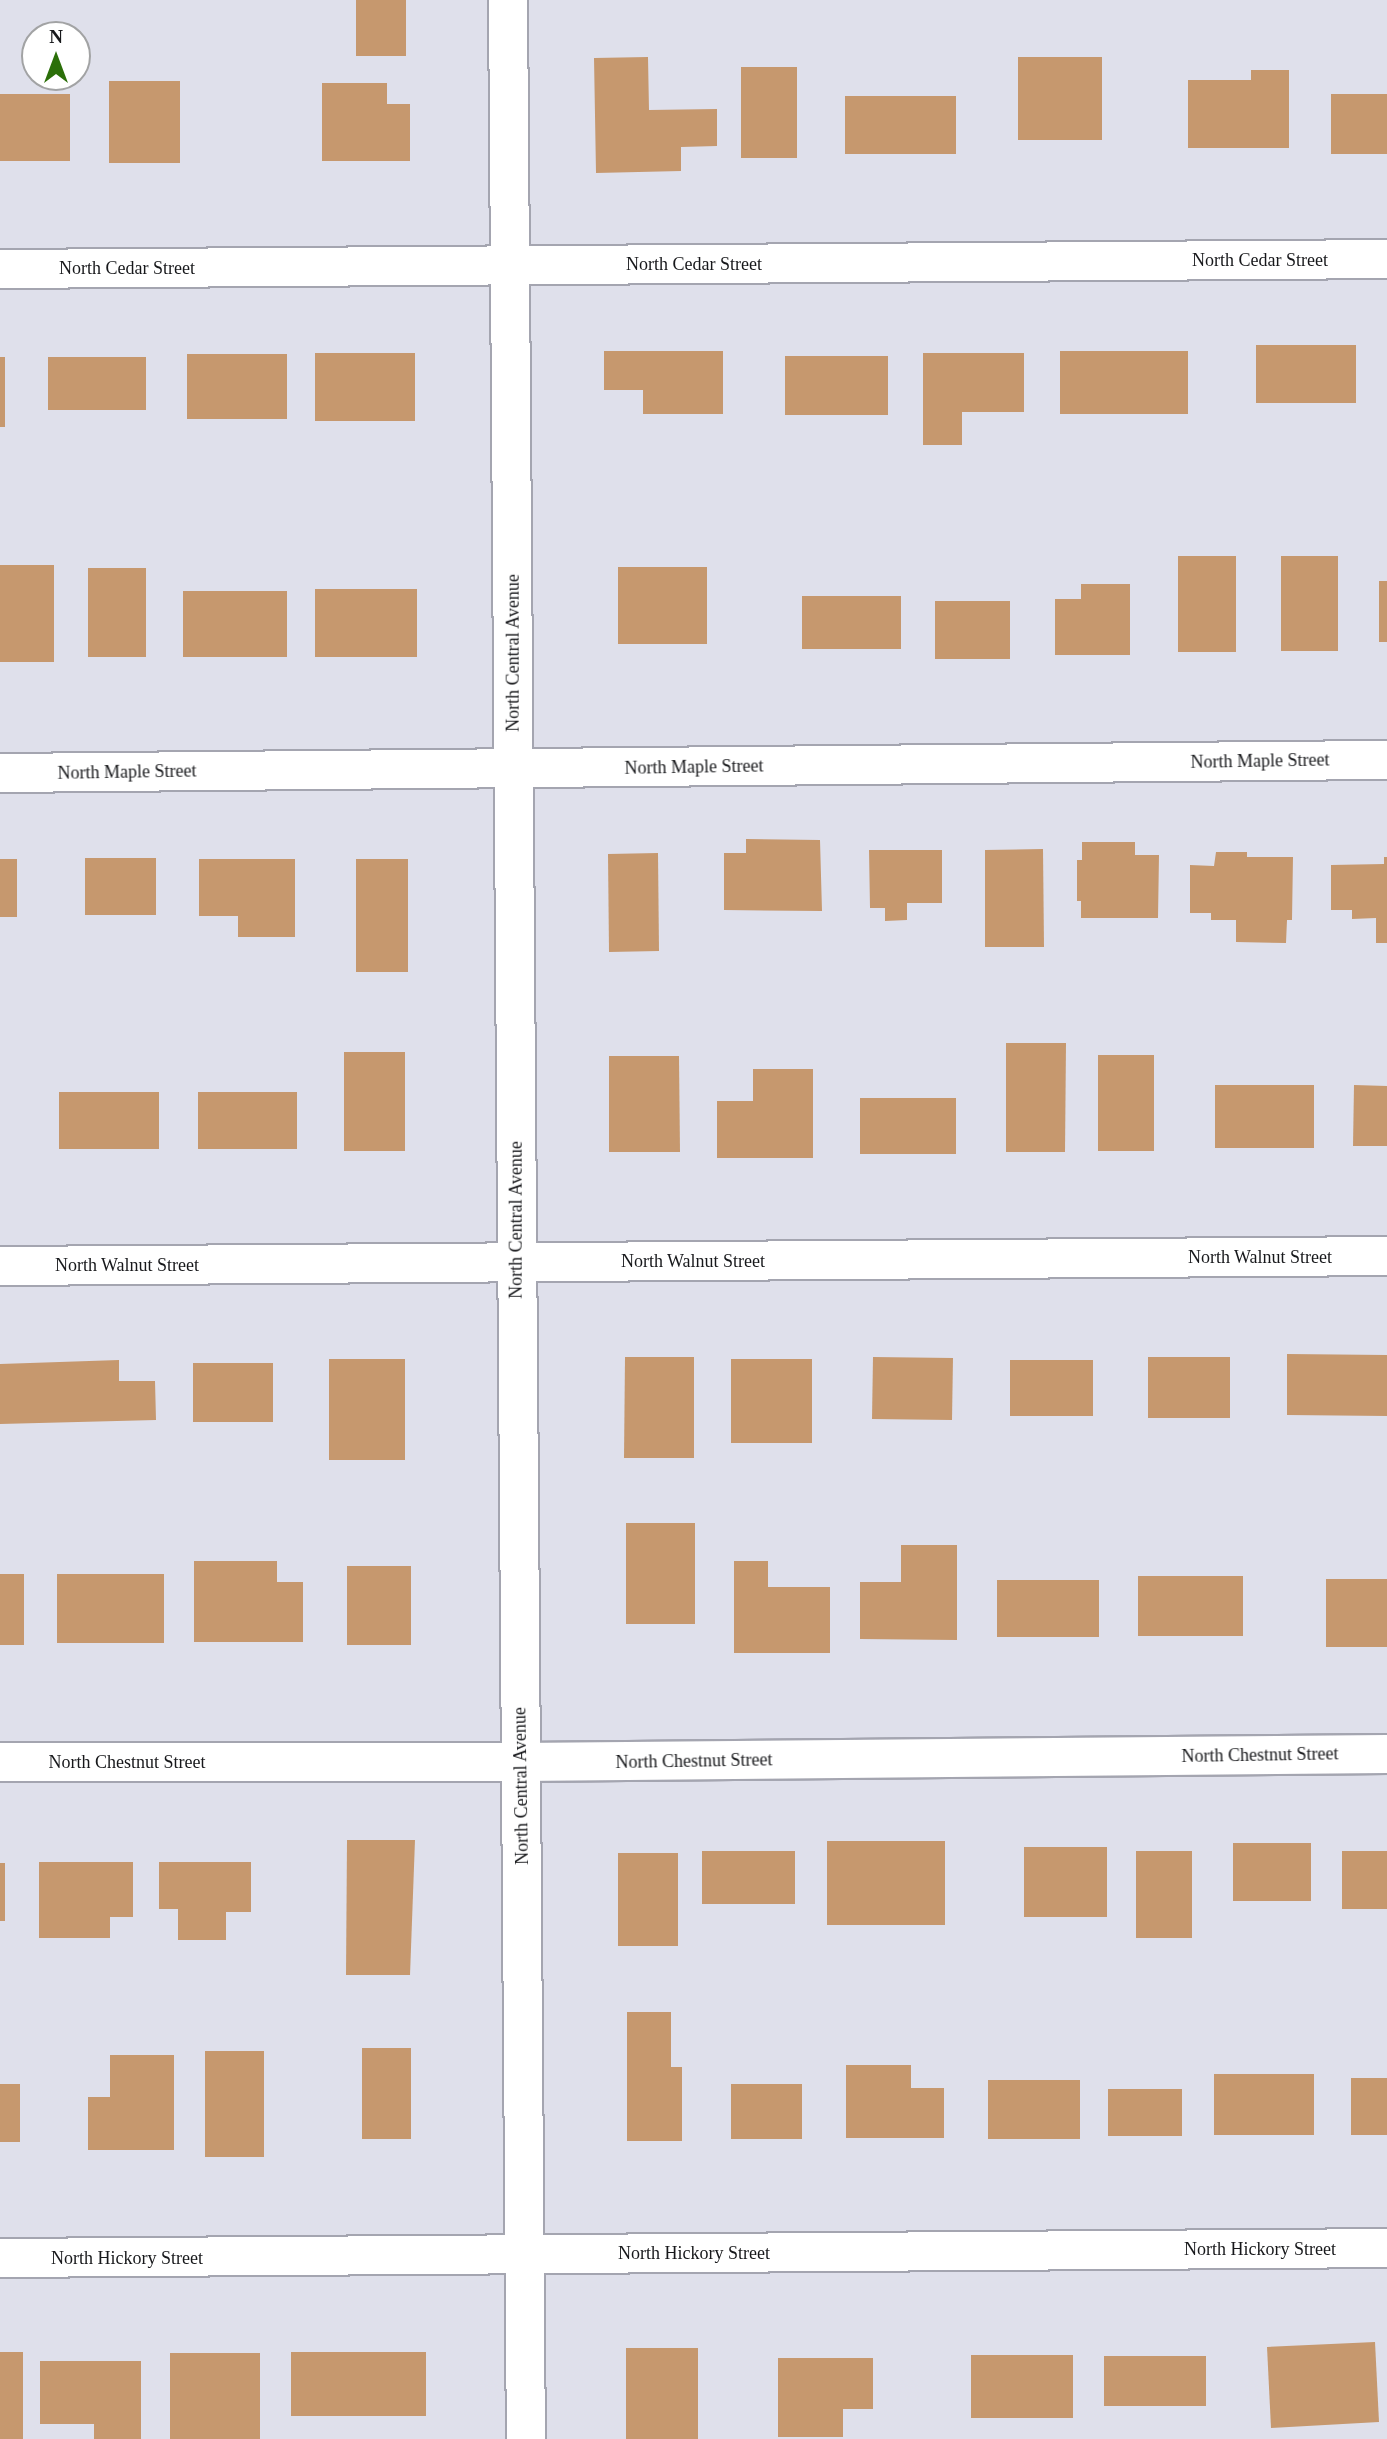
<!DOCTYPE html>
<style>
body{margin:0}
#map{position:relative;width:1387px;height:2439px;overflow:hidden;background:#dfe0eb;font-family:"Times New Roman",serif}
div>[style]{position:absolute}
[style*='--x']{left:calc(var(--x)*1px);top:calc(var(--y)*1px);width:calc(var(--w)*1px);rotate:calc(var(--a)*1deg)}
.building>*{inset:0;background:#c6986e}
.roads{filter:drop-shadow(2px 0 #a4a5b0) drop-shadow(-2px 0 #a4a5b0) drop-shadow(0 2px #a4a5b0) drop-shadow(0 -2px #a4a5b0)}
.street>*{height:38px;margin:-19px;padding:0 19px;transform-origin:19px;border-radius:19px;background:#fff}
span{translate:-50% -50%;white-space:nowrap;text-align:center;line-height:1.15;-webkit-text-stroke:7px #fff;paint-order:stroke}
.street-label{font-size:18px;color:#17181b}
.north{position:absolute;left:21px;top:21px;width:70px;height:70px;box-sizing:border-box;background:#fff;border:2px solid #a2a3a4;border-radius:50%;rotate:0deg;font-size:19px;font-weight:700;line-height:28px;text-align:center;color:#17181b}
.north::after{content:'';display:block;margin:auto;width:24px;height:32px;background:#2b6f09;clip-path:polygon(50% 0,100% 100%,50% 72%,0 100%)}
</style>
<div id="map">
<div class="building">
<div style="clip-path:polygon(356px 0,406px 0,406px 56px,356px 56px)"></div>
<div style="clip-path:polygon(648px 57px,649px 110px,717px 109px,717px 146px,681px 147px,681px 171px,596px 173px,594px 58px)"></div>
<div style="clip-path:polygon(1018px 57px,1102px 57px,1102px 140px,1018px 140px)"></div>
<div style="clip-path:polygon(741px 67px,797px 67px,797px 158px,741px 158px)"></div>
<div style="clip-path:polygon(1251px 70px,1289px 70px,1289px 148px,1188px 148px,1188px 80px,1251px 80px)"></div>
<div style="clip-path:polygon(109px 81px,180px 81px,180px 163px,109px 163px)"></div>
<div style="clip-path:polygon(322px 83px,387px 83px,387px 104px,410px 104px,410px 161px,322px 161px)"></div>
<div style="clip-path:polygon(0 94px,70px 94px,70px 161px,0 161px)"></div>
<div style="clip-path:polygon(1331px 94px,1387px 94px,1387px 154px,1331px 154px)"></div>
<div style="clip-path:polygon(845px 96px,956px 96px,956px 154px,845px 154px)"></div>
<div style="clip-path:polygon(1256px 345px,1356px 345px,1356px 403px,1256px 403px)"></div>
<div style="clip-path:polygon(604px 351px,723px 351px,723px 414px,643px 414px,643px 390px,604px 390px)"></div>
<div style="clip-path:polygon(1060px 351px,1188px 351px,1188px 414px,1060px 414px)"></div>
<div style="clip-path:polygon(315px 353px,415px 353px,415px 421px,315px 421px)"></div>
<div style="clip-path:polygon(923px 353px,1024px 353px,1024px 412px,962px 412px,962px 445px,923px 445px)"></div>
<div style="clip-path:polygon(187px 354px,287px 354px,287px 419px,187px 419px)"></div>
<div style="clip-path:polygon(785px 356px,888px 356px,888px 415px,785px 415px)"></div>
<div style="clip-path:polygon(0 357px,5px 357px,5px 427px,0 427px)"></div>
<div style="clip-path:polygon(48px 357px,146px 357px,146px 410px,48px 410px)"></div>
<div style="clip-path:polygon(1178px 556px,1236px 556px,1236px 652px,1178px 652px)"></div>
<div style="clip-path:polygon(1281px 556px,1338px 556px,1338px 651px,1281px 651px)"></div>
<div style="clip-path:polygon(0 565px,54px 565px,54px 662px,0 662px)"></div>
<div style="clip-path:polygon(618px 567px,707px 567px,707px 644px,618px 644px)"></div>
<div style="clip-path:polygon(88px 568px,146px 568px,146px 657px,88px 657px)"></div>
<div style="clip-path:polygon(1379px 581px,1387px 581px,1387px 642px,1379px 642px)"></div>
<div style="clip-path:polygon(1081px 584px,1130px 584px,1130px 655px,1055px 655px,1055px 599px,1081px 599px)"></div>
<div style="clip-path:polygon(315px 589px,417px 589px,417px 657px,315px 657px)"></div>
<div style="clip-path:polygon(183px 591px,287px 591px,287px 657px,183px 657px)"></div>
<div style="clip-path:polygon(802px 596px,901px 596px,901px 649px,802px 649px)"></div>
<div style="clip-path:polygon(935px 601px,1010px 601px,1010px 659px,935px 659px)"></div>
<div style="clip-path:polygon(746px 839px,820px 840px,822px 911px,724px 910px,724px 853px,746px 853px)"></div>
<div style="clip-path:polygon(1082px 842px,1135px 842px,1135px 855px,1159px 855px,1158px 918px,1081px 918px,1081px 901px,1077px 901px,1077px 860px,1082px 860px)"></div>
<div style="clip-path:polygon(1043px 849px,1044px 947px,985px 947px,985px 850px)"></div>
<div style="clip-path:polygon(869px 850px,942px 850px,942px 903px,907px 903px,907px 920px,885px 921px,885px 908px,870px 908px)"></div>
<div style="clip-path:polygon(1216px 852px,1247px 852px,1247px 857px,1293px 857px,1292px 920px,1287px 920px,1286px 943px,1236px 942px,1236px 920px,1211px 920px,1211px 913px,1190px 913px,1190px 865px,1214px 866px)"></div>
<div style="clip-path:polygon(658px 853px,659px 951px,609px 952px,608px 854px)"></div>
<div style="clip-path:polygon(1384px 857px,1387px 857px,1387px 943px,1376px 943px,1376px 918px,1352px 919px,1352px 910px,1331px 910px,1331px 865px,1384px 864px)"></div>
<div style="clip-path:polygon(85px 858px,156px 858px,156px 915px,85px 915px)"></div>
<div style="clip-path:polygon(0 859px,17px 859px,17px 917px,0 917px)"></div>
<div style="clip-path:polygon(199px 859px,295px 859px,295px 937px,238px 937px,238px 916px,199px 916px)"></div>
<div style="clip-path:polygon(356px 859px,408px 859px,408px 972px,356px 972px)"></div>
<div style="clip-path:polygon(1006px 1043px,1066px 1043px,1065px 1152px,1006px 1152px)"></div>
<div style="clip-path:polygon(344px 1052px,405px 1052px,405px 1151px,344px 1151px)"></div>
<div style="clip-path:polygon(1098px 1055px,1154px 1055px,1154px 1151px,1098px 1151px)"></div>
<div style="clip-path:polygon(609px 1056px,679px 1056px,680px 1152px,609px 1152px)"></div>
<div style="clip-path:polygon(753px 1069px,813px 1069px,813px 1158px,717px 1158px,717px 1101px,753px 1101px)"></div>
<div style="clip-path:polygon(1215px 1085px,1314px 1085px,1314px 1148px,1215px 1148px)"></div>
<div style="clip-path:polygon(1354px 1085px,1387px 1086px,1387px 1146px,1353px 1146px)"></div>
<div style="clip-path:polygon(59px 1092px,159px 1092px,159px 1149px,59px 1149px)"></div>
<div style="clip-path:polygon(198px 1092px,297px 1092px,297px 1149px,198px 1149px)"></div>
<div style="clip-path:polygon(860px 1098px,956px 1098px,956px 1154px,860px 1154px)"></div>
<div style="clip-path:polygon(1287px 1354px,1387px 1355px,1387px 1416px,1287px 1415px)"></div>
<div style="clip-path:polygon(625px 1357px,694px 1357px,694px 1458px,624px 1458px)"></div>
<div style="clip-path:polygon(873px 1357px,953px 1358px,952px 1420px,872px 1419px)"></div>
<div style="clip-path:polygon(1148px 1357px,1230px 1357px,1230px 1418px,1148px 1418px)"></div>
<div style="clip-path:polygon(329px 1359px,405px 1359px,405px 1460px,329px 1460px)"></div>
<div style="clip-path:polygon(731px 1359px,812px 1359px,812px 1443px,731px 1443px)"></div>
<div style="clip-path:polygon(119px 1360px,119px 1381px,155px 1381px,156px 1420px,0 1424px,0 1364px)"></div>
<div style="clip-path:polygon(1010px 1360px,1093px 1360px,1093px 1416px,1010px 1416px)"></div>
<div style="clip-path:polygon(193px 1363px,273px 1363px,273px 1422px,193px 1422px)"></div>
<div style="clip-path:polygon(626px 1523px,695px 1523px,695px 1624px,626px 1624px)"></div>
<div style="clip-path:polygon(901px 1545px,957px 1545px,957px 1640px,860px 1639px,860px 1582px,901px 1582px)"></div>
<div style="clip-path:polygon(194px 1561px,277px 1561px,277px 1582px,303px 1582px,303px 1642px,194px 1642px)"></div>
<div style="clip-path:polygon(734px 1561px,768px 1561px,768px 1587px,830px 1587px,830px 1653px,734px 1653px)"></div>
<div style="clip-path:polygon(347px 1566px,411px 1566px,411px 1645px,347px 1645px)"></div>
<div style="clip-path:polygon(0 1574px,24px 1574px,24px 1645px,0 1645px)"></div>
<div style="clip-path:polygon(57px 1574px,164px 1574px,164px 1643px,57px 1643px)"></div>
<div style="clip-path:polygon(1138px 1576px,1243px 1576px,1243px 1636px,1138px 1636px)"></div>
<div style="clip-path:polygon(1326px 1579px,1387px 1579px,1387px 1647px,1326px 1647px)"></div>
<div style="clip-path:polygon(997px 1580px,1099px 1580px,1099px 1637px,997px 1637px)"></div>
<div style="clip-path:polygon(347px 1840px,415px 1840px,410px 1975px,346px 1975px)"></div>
<div style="clip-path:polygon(827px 1841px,945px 1841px,945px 1925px,827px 1925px)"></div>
<div style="clip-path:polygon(1233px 1843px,1311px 1843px,1311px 1901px,1233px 1901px)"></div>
<div style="clip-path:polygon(1024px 1847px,1107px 1847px,1107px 1917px,1024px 1917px)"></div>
<div style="clip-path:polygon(702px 1851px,795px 1851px,795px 1904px,702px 1904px)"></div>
<div style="clip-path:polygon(1136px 1851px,1192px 1851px,1192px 1938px,1136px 1938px)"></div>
<div style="clip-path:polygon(1342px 1851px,1387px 1851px,1387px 1909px,1342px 1909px)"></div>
<div style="clip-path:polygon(618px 1853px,678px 1853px,678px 1946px,618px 1946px)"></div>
<div style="clip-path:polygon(39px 1862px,133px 1862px,133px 1917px,110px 1917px,110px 1938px,39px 1938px)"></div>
<div style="clip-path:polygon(159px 1862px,251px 1862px,251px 1912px,226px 1912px,226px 1940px,178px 1940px,178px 1909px,159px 1909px)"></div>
<div style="clip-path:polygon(0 1863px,5px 1863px,5px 1921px,0 1921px)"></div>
<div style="clip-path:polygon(627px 2012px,671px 2012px,671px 2067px,682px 2067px,682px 2141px,627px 2141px)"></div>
<div style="clip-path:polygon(362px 2048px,411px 2048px,411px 2139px,362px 2139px)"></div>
<div style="clip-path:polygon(205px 2051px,264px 2051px,264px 2157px,205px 2157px)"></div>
<div style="clip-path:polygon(110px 2055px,174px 2055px,174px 2150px,88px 2150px,88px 2097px,110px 2097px)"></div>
<div style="clip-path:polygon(846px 2065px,911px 2065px,911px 2088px,944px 2088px,944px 2138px,846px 2138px)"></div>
<div style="clip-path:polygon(1214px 2074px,1314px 2074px,1314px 2135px,1214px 2135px)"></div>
<div style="clip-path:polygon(1351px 2078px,1387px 2078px,1387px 2135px,1351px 2135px)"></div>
<div style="clip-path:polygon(988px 2080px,1080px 2080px,1080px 2139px,988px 2139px)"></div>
<div style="clip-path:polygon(0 2084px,20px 2084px,20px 2142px,0 2142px)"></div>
<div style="clip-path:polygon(731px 2084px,802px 2084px,802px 2139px,731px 2139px)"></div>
<div style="clip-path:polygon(1108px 2089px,1182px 2089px,1182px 2136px,1108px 2136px)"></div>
<div style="clip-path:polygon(1375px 2342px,1379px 2422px,1271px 2428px,1267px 2347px)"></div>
<div style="clip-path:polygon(626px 2348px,698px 2348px,698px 2439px,626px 2439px)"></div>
<div style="clip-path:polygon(0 2352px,23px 2352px,23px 2439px,0 2439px)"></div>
<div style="clip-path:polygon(291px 2352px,426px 2352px,426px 2416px,291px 2416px)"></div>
<div style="clip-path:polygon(170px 2353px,260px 2353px,260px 2439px,170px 2439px)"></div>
<div style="clip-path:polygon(971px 2355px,1073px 2355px,1073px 2418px,971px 2418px)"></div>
<div style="clip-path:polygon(1104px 2356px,1206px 2356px,1206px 2406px,1104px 2406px)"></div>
<div style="clip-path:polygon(778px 2358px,873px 2358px,873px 2409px,843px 2409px,843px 2437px,778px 2437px)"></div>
<div style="clip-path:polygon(40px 2361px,141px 2361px,141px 2439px,94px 2439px,94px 2424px,40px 2424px)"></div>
</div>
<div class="roads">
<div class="street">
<div style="--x:508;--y:0;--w:2439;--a:89.58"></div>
<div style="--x:0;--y:269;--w:1387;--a:-0.41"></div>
<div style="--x:0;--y:773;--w:1387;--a:-0.54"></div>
<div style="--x:0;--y:1266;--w:1387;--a:-0.41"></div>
<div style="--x:0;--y:1762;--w:520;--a:0"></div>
<div style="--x:520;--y:1762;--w:867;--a:-0.53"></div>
<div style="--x:0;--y:2258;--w:1387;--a:-0.41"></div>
</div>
</div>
<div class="street-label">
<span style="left:1260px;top:260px">North Cedar Street</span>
<span style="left:694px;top:264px">North Cedar Street</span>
<span style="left:127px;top:268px">North Cedar Street</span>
<span style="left:513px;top:653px;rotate:-90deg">North Central Avenue</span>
<span style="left:1260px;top:761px;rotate:-1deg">North Maple Street</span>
<span style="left:694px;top:767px;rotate:-1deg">North Maple Street</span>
<span style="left:127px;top:772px;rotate:-1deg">North Maple Street</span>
<span style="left:516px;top:1220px;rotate:-90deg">North Central Avenue</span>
<span style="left:1260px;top:1257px">North Walnut Street</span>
<span style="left:693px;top:1261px">North Walnut Street</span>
<span style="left:127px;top:1265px">North Walnut Street</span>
<span style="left:1260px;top:1755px;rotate:-1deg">North Chestnut Street</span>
<span style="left:694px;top:1761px;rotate:-1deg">North Chestnut Street</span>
<span style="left:127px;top:1762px">North Chestnut Street</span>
<span style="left:521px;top:1786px;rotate:-91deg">North Central Avenue</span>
<span style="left:1260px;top:2249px">North Hickory Street</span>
<span style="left:694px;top:2253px">North Hickory Street</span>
<span style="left:127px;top:2258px">North Hickory Street</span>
</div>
<div class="north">N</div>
</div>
